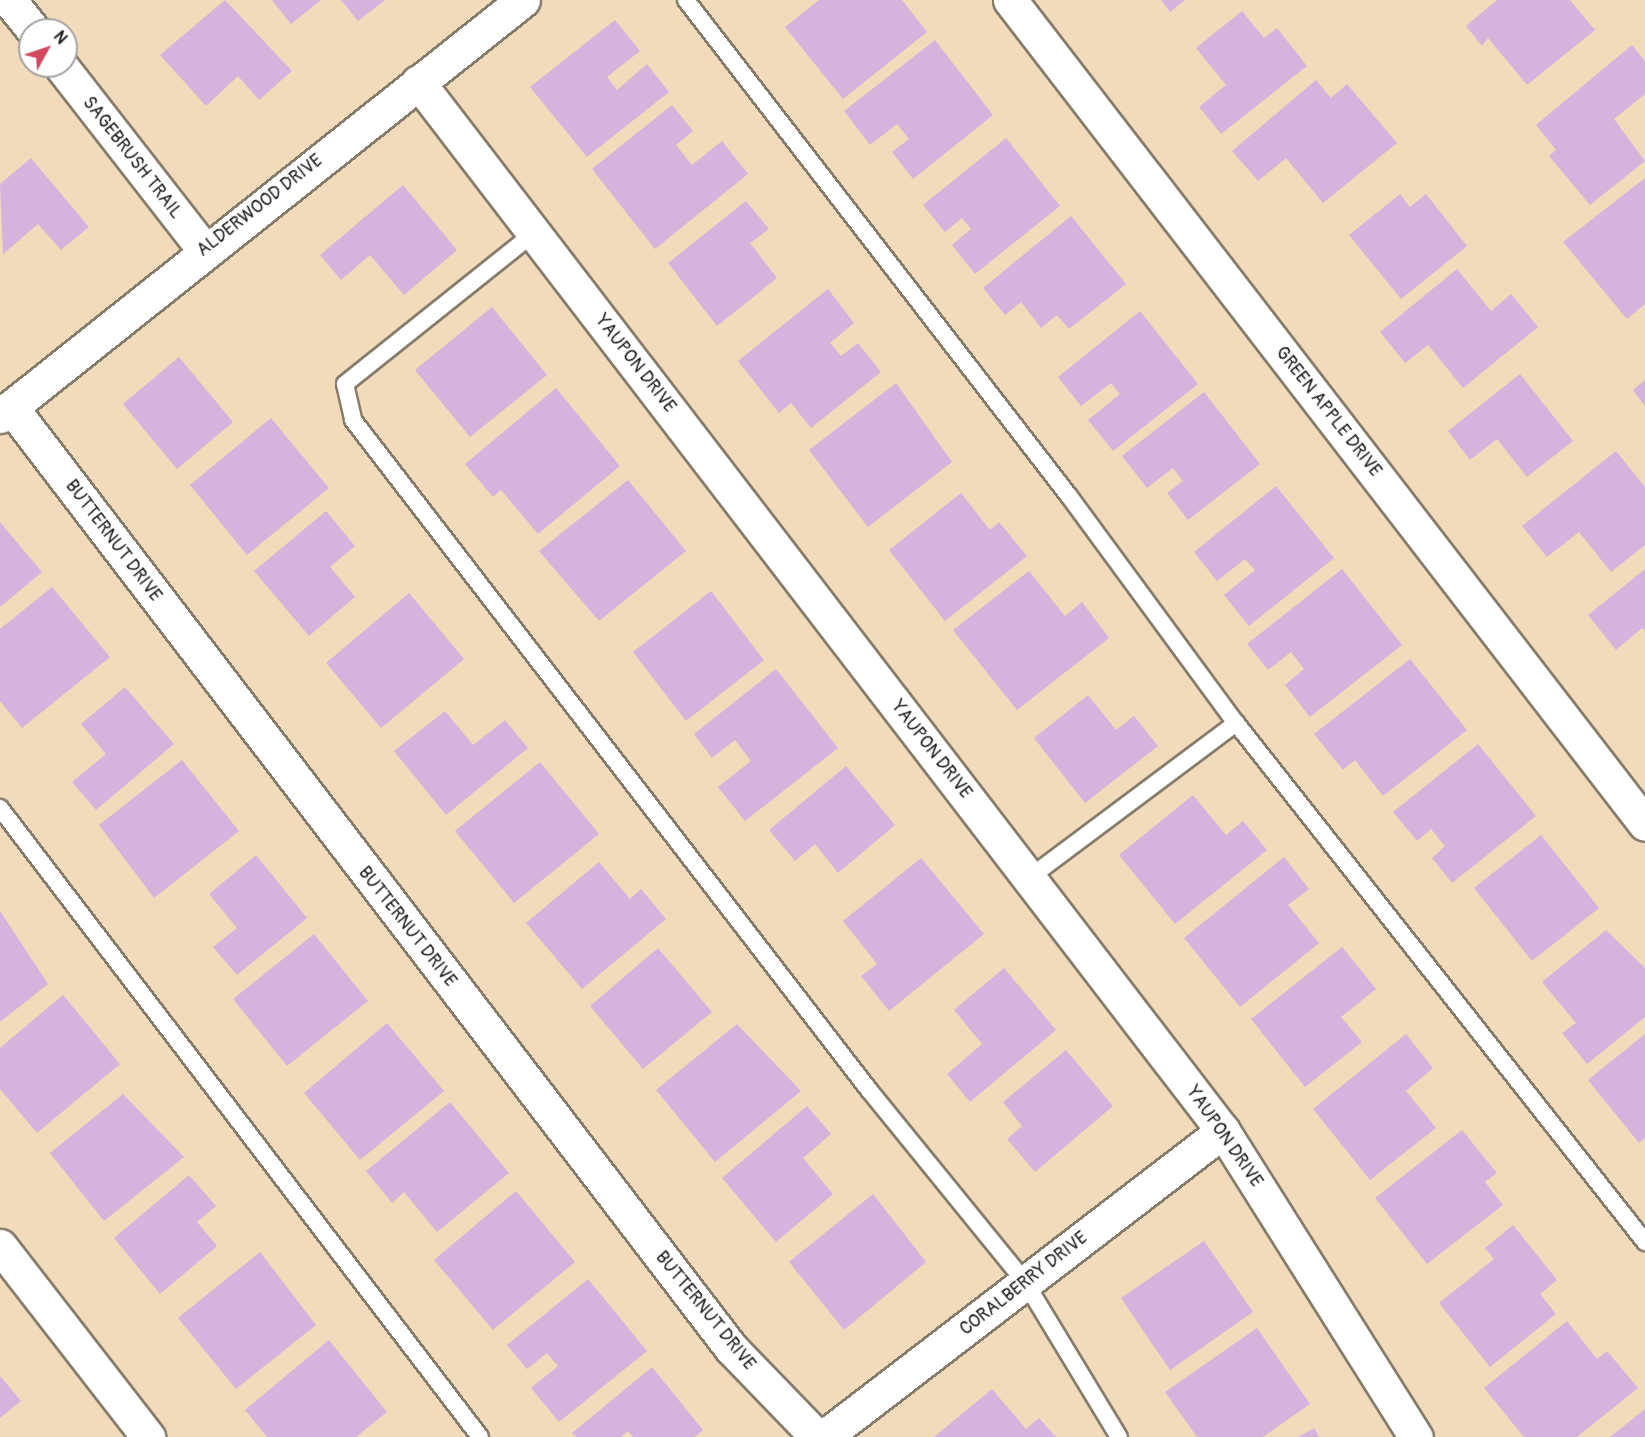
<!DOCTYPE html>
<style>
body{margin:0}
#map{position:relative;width:1645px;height:1437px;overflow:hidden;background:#f1dbba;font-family:Pangolin,sans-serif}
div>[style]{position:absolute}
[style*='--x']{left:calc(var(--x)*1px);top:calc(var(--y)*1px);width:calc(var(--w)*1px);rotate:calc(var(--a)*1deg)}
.building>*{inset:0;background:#d4b4dd}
.roads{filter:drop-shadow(2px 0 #867c6b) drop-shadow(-2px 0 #867c6b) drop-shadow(0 2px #867c6b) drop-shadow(0 -2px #867c6b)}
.service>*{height:16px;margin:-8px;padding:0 8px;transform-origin:8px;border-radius:8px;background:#fff}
.minor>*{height:33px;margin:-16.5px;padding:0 16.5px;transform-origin:16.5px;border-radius:16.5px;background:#fff}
span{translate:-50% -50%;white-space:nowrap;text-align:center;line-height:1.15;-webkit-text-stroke:4.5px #fff;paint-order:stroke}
.street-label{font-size:18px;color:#1c1c1c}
.north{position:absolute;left:18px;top:18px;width:60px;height:60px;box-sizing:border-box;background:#fff;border:2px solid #a4a4a4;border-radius:50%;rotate:50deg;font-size:16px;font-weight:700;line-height:24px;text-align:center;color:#1c1c1c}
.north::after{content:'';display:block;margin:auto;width:21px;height:27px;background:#d1495b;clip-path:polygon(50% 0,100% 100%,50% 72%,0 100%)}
</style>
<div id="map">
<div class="building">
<div style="clip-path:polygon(225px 0,292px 71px,259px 100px,238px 76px,206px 106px,160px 55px)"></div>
<div style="clip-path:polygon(272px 0,321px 0,291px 24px)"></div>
<div style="clip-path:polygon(341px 0,385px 0,358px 21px)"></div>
<div style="clip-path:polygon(819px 0,902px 0,927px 32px,843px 99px,785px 27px)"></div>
<div style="clip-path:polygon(1161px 0,1185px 0,1170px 12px)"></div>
<div style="clip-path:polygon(1497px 0,1570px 0,1595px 30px,1527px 85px,1488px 38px,1482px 46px,1466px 26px)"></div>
<div style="clip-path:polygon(1242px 11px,1264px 38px,1277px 28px,1307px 66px,1221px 134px,1199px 107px,1226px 85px,1196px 48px)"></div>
<div style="clip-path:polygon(615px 20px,640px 51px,607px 77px,617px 90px,647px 64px,669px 92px,587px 157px,530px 87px)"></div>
<div style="clip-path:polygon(935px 40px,993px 115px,913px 179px,892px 152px,909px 139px,897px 124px,870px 145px,844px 111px)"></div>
<div style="clip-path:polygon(1632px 45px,1645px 61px,1645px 94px,1614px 119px,1645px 161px,1590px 205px,1549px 156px,1556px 150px,1536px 125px)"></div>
<div style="clip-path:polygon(1316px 80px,1331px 98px,1347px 84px,1397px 143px,1323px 203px,1286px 158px,1258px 181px,1232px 151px)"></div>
<div style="clip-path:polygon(672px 105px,693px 131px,676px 145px,692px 165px,722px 141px,748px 174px,655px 249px,592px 169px)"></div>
<div style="clip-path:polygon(1006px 138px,1060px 206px,975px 274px,952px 245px,971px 229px,962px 218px,945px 232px,923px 205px)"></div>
<div style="clip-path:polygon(31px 158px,89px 227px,61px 250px,38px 224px,3px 254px,0 184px)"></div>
<div style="clip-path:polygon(1645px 178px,1645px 304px,1627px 319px,1563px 242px)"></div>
<div style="clip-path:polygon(403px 185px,457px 250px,404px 295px,370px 255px,341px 280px,320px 255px)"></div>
<div style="clip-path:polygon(1400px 194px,1410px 207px,1426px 194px,1467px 246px,1401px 299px,1349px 235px)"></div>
<div style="clip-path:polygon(746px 201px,769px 229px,750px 243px,777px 278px,717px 326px,668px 263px)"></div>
<div style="clip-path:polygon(1071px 216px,1126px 284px,1069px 329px,1057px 315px,1041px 328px,1021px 302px,1005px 315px,983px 288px)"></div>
<div style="clip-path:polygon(1457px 269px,1491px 311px,1511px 294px,1538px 327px,1463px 388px,1428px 345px,1405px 363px,1380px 332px)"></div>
<div style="clip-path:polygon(828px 289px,854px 323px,830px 343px,841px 356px,858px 343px,881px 372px,811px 428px,791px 403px,779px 413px,738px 361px)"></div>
<div style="clip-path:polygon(492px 307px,547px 375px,470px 437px,415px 370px)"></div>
<div style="clip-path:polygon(1140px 311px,1198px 384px,1113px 451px,1088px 420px,1120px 394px,1111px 383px,1081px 406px,1058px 377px)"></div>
<div style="clip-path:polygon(179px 357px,233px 422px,177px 469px,123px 404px)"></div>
<div style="clip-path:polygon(1520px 374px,1573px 441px,1527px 477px,1497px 439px,1470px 460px,1448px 431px)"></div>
<div style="clip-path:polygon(1645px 380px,1645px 406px,1633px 390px)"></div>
<div style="clip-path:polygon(896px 383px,952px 462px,868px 527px,809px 450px)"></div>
<div style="clip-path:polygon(556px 388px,620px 466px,538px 534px,501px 490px,493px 497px,465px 464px)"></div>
<div style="clip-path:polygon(1204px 392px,1260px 464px,1188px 520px,1167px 493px,1183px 481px,1173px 468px,1147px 488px,1122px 456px)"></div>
<div style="clip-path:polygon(271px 418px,329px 488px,247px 555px,190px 485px)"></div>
<div style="clip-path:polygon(1616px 451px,1645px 487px,1645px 545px,1611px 572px,1579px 532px,1547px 557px,1522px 526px)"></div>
<div style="clip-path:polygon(628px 480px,686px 551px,599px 621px,539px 551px)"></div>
<div style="clip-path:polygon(1276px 486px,1334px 558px,1249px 626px,1224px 595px,1255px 570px,1245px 559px,1217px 581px,1194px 552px)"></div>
<div style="clip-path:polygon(961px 493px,990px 530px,999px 522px,1027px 556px,945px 621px,889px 550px)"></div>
<div style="clip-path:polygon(326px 511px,355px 546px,330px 567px,355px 597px,309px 636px,254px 571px)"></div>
<div style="clip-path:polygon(0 522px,42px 572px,0 607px)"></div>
<div style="clip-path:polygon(1342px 569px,1402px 645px,1310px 717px,1285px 685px,1304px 669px,1291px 652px,1268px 670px,1247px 644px)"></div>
<div style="clip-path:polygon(1645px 569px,1645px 631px,1642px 628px,1616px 650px,1588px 615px)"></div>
<div style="clip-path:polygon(1029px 571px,1065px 616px,1082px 602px,1109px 638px,1017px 710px,953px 630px)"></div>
<div style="clip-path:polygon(52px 587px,110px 657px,22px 728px,0 701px,0 629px)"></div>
<div style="clip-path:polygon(711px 591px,764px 660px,686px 721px,633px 652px)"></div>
<div style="clip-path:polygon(409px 593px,464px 659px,381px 728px,326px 663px)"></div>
<div style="clip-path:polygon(1410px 659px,1467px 730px,1383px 796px,1355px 760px,1343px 770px,1314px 734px)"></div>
<div style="clip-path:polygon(776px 669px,838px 748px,745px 821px,718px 787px,751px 761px,735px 740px,712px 758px,694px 734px)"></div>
<div style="clip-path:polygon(125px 687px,174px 744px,96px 810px,72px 782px,106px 754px,81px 724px)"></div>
<div style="clip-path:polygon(1088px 695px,1116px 730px,1134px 716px,1158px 746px,1085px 803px,1034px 738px)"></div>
<div style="clip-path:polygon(445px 711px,473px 745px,505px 720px,528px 748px,446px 815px,394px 751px)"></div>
<div style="clip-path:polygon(1478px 744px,1536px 816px,1452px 883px,1432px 858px,1445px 846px,1431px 829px,1417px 841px,1393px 812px)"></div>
<div style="clip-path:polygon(182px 760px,239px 831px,154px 898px,99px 825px)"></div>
<div style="clip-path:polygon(540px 762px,599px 834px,514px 903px,455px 831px)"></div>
<div style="clip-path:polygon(846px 766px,895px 825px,838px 873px,815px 844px,795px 861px,769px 830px)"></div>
<div style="clip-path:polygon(1193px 795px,1226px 835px,1243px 821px,1267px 850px,1175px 924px,1119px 855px)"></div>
<div style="clip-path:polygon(1541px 835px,1599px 908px,1532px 961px,1474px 888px)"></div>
<div style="clip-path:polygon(256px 855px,307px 918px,237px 975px,213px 947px,237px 928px,209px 894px)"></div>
<div style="clip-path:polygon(1284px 857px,1309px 889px,1288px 905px,1319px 943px,1240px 1007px,1184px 938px)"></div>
<div style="clip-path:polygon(921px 858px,984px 934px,889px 1011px,861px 976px,877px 964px,843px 921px)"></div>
<div style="clip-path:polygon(599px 862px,630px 899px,641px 889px,666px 919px,582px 989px,526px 923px)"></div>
<div style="clip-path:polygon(0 911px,48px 984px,0 1022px)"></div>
<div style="clip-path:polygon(1606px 930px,1645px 968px,1645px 1017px,1587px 1064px,1562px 1033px,1576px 1023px,1542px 982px)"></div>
<div style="clip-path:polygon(314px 934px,368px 1001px,287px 1066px,233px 999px)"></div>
<div style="clip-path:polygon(1342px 947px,1376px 989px,1341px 1017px,1362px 1042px,1305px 1087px,1251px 1019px)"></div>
<div style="clip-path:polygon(658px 948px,712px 1012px,643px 1069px,590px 1006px)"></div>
<div style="clip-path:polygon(1004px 968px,1056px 1030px,970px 1102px,947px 1074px,982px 1044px,954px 1010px)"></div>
<div style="clip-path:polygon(63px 995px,120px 1064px,37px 1133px,0 1089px,0 1048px)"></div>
<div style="clip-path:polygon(387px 1023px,444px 1091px,360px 1160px,304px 1093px)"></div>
<div style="clip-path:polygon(737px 1024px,801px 1091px,715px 1162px,656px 1090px)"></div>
<div style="clip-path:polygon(1406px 1034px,1433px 1068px,1406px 1091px,1436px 1128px,1370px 1180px,1313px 1109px)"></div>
<div style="clip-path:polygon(1645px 1034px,1645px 1138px,1639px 1143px,1588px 1080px)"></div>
<div style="clip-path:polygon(1066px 1050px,1113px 1106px,1035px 1172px,1007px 1139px,1022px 1126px,1003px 1102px)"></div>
<div style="clip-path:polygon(123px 1094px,184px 1157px,104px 1221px,50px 1153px)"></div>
<div style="clip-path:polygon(450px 1102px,509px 1173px,437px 1232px,404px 1192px,392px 1203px,366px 1171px)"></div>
<div style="clip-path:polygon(807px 1106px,831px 1134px,803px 1158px,833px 1194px,776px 1242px,722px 1178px)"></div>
<div style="clip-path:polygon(1462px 1130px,1497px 1173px,1485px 1182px,1503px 1205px,1427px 1264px,1375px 1198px)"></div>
<div style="clip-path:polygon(189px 1175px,216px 1206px,197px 1222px,217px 1246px,160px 1294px,114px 1238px)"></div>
<div style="clip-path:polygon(516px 1191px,575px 1262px,493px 1330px,434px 1260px)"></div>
<div style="clip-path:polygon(873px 1194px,926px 1262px,844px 1330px,789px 1262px)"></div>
<div style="clip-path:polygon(1513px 1225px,1557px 1280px,1540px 1294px,1556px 1314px,1490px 1367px,1439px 1303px,1494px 1259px,1485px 1248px)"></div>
<div style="clip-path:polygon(1204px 1241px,1253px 1312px,1170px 1370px,1121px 1298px)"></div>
<div style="clip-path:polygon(260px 1252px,316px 1325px,236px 1389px,178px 1318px)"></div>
<div style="clip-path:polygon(588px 1279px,647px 1351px,559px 1422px,531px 1388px,558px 1366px,547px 1353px,527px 1369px,507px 1345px)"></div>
<div style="clip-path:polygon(1567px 1321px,1597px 1359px,1607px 1351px,1638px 1388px,1577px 1437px,1524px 1437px,1484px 1388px)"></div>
<div style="clip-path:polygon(1257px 1328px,1310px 1404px,1263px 1437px,1197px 1437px,1165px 1392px)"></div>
<div style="clip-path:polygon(329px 1340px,387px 1412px,356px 1437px,267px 1437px,245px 1410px)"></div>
<div style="clip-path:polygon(652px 1367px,703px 1430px,695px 1437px,633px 1437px,628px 1431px,621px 1437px,576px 1437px,572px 1433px)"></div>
<div style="clip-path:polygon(0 1376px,21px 1401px,0 1418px)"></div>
<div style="clip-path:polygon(992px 1389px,1026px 1429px,1039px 1418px,1056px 1437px,934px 1437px)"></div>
<div style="clip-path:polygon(1645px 1409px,1645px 1437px,1610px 1437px)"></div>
<div style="clip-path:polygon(1314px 1428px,1319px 1437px,1298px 1437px)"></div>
</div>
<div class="roads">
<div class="service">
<div style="--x:686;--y:0;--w:627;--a:52.33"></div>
<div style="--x:1069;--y:496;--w:282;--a:53.7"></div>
<div style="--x:1236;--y:723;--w:661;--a:51.76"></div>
<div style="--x:534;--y:233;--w:242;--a:141.4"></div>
<div style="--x:345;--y:384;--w:37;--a:77"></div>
<div style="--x:353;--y:420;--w:846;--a:52.4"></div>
<div style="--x:869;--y:1090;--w:247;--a:50.9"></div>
<div style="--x:1025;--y:1282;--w:181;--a:58.8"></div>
<div style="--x:0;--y:808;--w:791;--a:52.65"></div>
<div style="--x:1029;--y:878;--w:259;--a:-36.8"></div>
</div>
<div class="minor">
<div style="--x:9;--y:0;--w:38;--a:51"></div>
<div style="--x:1010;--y:0;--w:1040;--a:52.38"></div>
<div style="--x:61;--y:66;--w:233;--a:52.1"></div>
<div style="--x:418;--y:82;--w:1322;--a:52.5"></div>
<div style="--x:1223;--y:1131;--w:362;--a:57.8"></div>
<div style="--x:11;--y:407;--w:1185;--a:52.58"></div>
<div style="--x:731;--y:1348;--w:124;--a:46"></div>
<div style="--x:0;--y:416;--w:668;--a:-38.5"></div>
<div style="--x:0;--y:1246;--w:242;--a:52.2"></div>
<div style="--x:824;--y:1437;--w:503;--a:-37.49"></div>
</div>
</div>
<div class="street-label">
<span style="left:132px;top:158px;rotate:52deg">SAGEBRUSH TRAIL</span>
<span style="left:260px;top:206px;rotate:-38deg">ALDERWOOD DRIVE</span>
<span style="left:635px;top:364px;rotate:52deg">YAUPON DRIVE</span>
<span style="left:1328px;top:412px;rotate:52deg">GREEN APPLE DRIVE</span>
<span style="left:113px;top:541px;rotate:53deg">BUTTERNUT DRIVE</span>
<span style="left:931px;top:750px;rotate:52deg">YAUPON DRIVE</span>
<span style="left:407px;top:927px;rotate:52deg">BUTTERNUT DRIVE</span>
<span style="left:1224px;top:1137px;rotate:55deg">YAUPON DRIVE</span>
<span style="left:1024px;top:1284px;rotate:-38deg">CORALBERRY DRIVE</span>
<span style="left:705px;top:1311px;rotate:51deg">BUTTERNUT DRIVE</span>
</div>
<div class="north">N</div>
</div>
